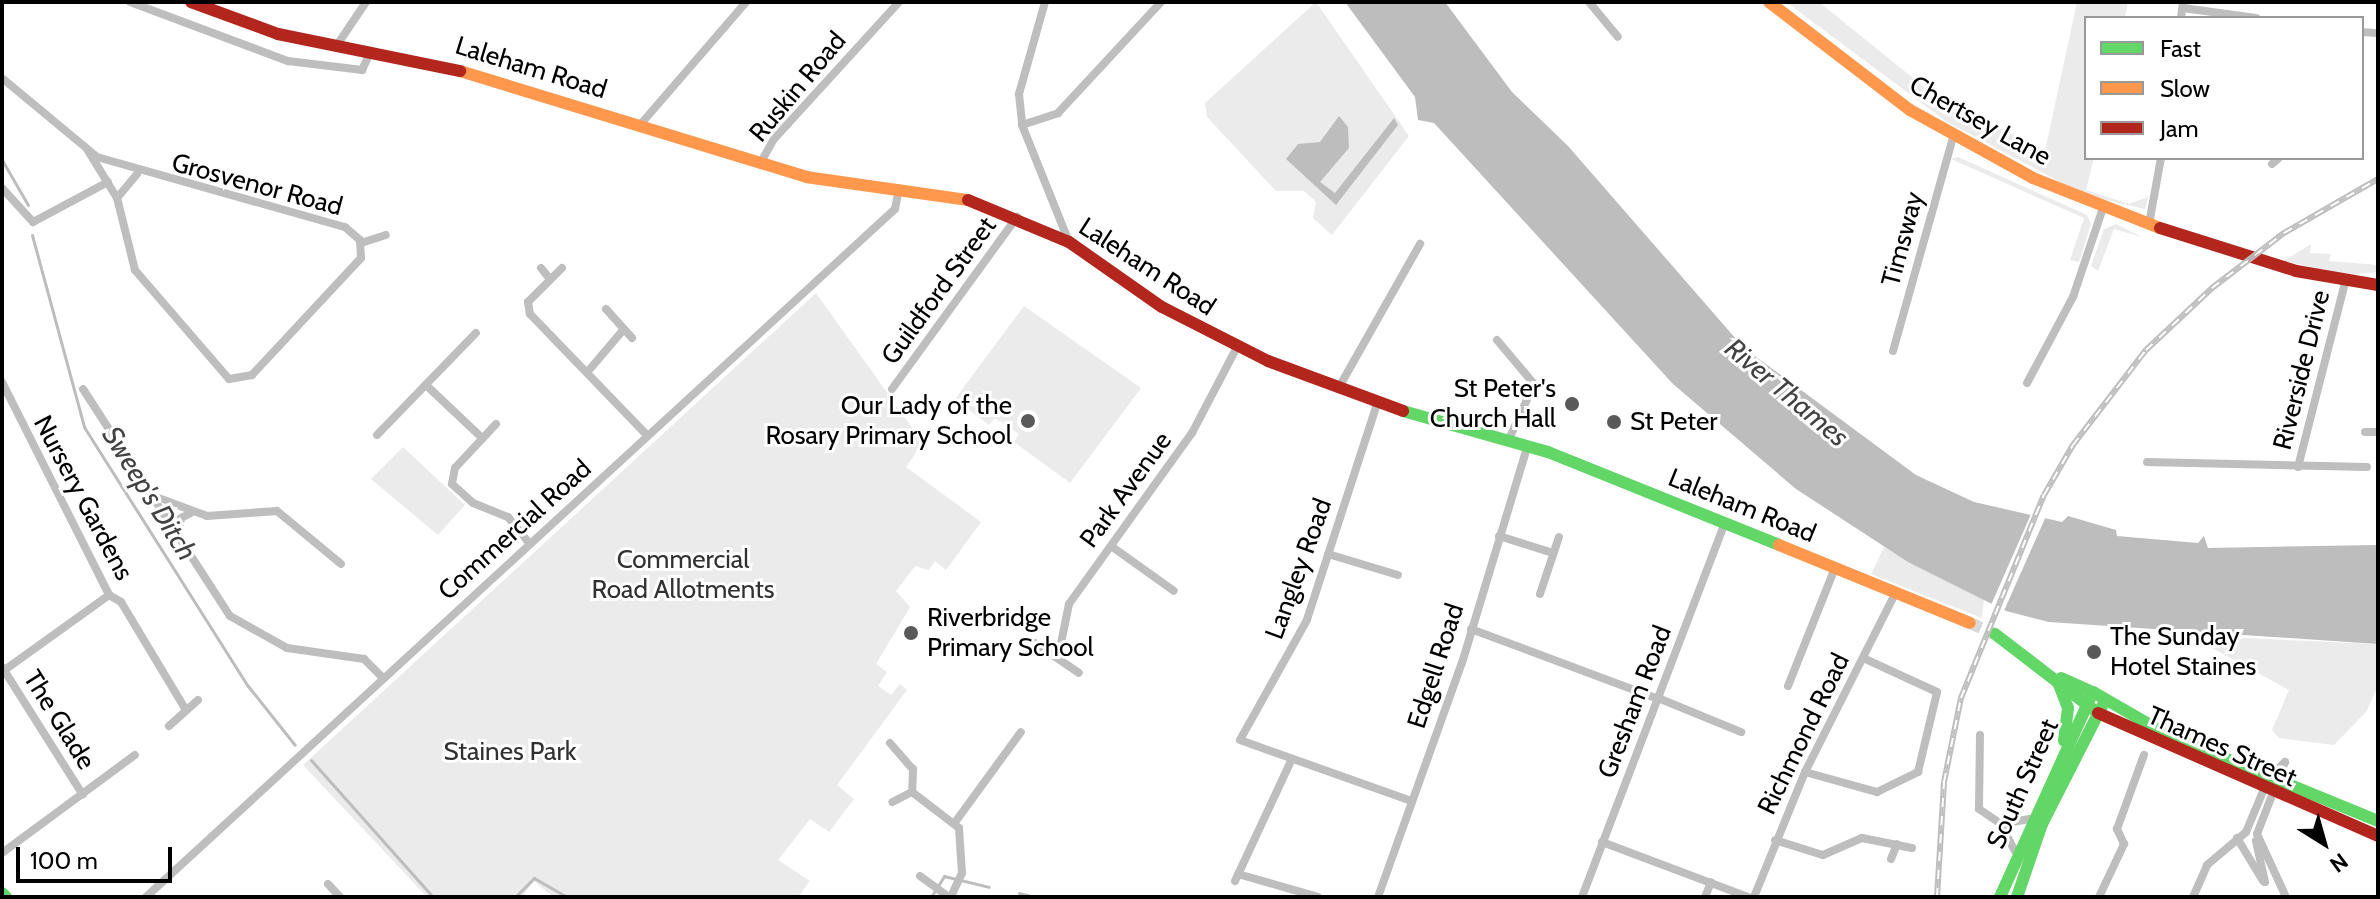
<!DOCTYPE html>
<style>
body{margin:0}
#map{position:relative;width:2380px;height:899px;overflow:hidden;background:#fff;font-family:Cabin,sans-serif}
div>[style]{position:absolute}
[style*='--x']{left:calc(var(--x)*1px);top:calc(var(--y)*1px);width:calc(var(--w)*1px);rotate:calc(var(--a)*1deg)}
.green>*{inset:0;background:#ebebeb}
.water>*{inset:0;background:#bdbdbd}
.pier>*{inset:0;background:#fff}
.stream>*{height:3px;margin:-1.5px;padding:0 1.5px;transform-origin:1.5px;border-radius:1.5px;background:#bdbdbd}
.secondary-tunnel>*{height:12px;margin-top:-6px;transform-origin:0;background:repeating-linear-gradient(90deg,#d9d9d9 0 12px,transparent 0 18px)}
.street>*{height:8px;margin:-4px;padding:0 4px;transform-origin:4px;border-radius:4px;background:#bebebe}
.fast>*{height:12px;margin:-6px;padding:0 6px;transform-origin:6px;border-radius:6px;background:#63d668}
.slow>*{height:12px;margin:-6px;padding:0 6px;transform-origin:6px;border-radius:6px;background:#ff974d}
.jam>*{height:12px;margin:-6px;padding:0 6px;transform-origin:6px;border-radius:6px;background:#b3261e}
.rail>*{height:6px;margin-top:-3px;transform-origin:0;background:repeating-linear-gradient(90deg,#fff 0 9px,#bebebe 0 18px);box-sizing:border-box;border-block:2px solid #bebebe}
.dots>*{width:22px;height:22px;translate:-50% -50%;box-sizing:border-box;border:4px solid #fff;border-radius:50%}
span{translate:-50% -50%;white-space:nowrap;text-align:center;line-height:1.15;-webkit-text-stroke:6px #fff;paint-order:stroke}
.street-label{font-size:26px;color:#000}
.poi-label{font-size:26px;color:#000}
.right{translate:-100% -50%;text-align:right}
.left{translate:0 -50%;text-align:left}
.park-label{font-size:26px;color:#313131}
.water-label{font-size:28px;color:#424242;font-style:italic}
.frame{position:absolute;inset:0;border:4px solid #000;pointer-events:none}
.legend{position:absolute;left:2084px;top:16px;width:280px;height:144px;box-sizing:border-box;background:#fff;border:2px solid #999;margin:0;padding:10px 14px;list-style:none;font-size:24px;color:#000}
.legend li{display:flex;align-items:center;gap:16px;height:40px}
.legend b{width:40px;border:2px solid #999}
.north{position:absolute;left:2284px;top:803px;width:80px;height:80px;-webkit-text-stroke:6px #fff;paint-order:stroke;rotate:143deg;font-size:22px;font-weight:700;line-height:32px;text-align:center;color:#000}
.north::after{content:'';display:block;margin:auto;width:28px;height:36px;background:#000;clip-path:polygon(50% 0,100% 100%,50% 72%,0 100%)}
.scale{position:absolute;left:16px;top:847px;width:156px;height:36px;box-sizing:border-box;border:4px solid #000;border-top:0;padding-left:10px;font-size:24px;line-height:28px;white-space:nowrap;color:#000;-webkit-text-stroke:6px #fff;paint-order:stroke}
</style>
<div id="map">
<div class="green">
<div style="clip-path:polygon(1316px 2px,1409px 136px,1332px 235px,1313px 218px,1316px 202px,1304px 191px,1276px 191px,1207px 117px,1205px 103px)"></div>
<div style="clip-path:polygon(1786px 2px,1819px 2px,1929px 91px,2045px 151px,2077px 2px,2128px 2px,2125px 18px,2086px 18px,2086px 158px,2094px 158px,2086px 190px,2129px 204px,2148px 197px,2145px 209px,2085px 195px,1947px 122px)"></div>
<div style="clip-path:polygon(1958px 157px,2087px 215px,2091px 224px,2079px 262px,2070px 260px,2084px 218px,1951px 159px)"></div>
<div style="clip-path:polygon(2116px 224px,2142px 237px,2114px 229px,2098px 271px,2091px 266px,2104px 229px)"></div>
<div style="clip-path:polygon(2311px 244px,2310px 253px,2331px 254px,2329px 261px,2378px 265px,2378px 272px,2347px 275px,2284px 261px)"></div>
<div style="clip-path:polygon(816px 293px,923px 443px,906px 467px,981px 522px,946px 570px,935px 561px,929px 570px,915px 566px,896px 591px,910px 607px,876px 664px,887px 672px,878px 686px,891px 695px,900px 684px,907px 690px,837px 785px,854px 799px,829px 832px,810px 819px,778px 860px,810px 881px,798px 897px,553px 897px,534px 881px,522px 897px,427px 897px,303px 765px)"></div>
<div style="clip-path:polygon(1024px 306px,1141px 388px,1070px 483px,1014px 442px,1019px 434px,995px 418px,989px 425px,955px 399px)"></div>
<div style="clip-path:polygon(403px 447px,465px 505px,438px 535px,371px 479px)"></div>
<div style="clip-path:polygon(1884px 547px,1984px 599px,1982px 618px,1871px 574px)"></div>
<div style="clip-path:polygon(2244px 638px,2378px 644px,2378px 686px,2366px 712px,2334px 745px,2279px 738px,2272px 730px,2289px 690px,2212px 648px)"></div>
</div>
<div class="water">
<div style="clip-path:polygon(1345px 2px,1445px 2px,1512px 92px,1568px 146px,1743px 347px,1916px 475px,1974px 502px,2062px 522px,2068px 516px,2116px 530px,2117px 536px,2198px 543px,2204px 536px,2208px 548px,2378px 545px,2378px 644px,2049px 622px,2006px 611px,1908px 562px,1796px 489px,1673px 384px,1434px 123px,1418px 120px,1415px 97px)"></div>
<div style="clip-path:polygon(1339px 116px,1348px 127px,1349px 148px,1320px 182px,1335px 193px,1394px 118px,1398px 125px,1336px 205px,1286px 159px,1298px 144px,1320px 142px)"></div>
</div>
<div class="pier">
<div style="clip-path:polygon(2032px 512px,2047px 514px,2003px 613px,1991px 605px)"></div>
</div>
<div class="stream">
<div style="--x:2;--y:160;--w:52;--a:60"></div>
<div style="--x:32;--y:235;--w:199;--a:74.8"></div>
<div style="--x:84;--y:427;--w:307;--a:57.7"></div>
<div style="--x:248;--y:686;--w:75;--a:51.5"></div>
<div style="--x:311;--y:760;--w:183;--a:48.3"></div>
<div style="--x:1019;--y:893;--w:16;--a:14"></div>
<div style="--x:515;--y:897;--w:27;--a:-45"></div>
<div style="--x:534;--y:878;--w:38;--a:30"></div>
<div style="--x:832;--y:897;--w:4;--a:0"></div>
<div style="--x:931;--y:897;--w:25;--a:-58"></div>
<div style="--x:944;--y:876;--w:46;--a:13.7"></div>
</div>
<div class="secondary-tunnel">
<div style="--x:1970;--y:623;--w:27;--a:24"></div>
</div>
<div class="street">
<div style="--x:130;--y:2;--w:169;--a:20.5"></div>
<div style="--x:288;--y:61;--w:75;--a:6.9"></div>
<div style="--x:362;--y:70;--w:21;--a:-65"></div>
<div style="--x:1045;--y:2;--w:96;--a:105.8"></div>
<div style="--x:1019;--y:94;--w:31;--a:84"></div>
<div style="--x:1022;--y:125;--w:126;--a:68.1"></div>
<div style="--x:1589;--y:2;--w:45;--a:50.4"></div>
<div style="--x:2183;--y:8;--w:74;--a:7.8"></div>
<div style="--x:2181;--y:18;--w:16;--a:-83"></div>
<div style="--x:2362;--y:32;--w:16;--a:4"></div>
<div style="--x:337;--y:45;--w:52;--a:-56"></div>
<div style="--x:2;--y:78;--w:124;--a:39.7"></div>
<div style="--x:97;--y:157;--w:258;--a:15.8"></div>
<div style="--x:345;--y:227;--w:20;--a:41"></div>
<div style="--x:360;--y:240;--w:18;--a:87"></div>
<div style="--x:361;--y:258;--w:160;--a:133"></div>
<div style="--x:252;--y:375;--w:23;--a:170"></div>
<div style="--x:229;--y:379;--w:144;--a:-130.8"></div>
<div style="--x:135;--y:270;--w:74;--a:-104"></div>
<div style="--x:117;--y:198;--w:57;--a:-121.5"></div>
<div style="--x:640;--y:125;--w:162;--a:-49.2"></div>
<div style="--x:1022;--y:125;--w:38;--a:-18"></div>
<div style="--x:1058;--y:113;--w:151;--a:-47.1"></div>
<div style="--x:760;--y:164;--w:29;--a:-61"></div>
<div style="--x:774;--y:139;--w:185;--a:-47.6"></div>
<div style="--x:2272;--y:164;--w:9;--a:-41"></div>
<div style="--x:2;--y:188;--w:46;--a:47.6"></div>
<div style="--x:33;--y:222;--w:85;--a:-28.1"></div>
<div style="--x:117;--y:198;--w:31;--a:-50"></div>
<div style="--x:2149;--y:224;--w:67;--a:-79.7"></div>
<div style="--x:361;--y:243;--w:26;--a:-18"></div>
<div style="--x:541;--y:268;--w:14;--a:51"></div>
<div style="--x:562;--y:268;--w:48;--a:135"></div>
<div style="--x:528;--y:302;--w:12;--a:81"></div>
<div style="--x:530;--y:314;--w:168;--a:46"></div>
<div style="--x:606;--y:309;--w:39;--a:48"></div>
<div style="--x:1497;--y:340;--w:57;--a:49.9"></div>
<div style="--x:1534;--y:384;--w:60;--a:114.4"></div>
<div style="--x:1893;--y:351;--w:221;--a:-74.3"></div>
<div style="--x:590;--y:369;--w:52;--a:-49.6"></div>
<div style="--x:2;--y:382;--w:238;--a:63.3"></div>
<div style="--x:109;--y:595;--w:14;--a:30"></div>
<div style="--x:121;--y:602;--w:126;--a:59"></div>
<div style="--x:2027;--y:383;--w:98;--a:-61.9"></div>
<div style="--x:2073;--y:297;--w:94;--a:-71.4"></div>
<div style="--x:426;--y:385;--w:77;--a:43.4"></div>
<div style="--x:83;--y:389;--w:270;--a:57.1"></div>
<div style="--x:230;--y:616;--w:65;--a:29.3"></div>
<div style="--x:287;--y:648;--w:78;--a:8.1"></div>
<div style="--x:364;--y:659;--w:27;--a:45"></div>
<div style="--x:892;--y:389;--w:213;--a:-54"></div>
<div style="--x:1338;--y:389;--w:167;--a:-60.5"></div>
<div style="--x:1377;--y:404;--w:227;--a:108"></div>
<div style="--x:1307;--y:620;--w:137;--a:119.2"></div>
<div style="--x:1240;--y:740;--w:182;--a:19.6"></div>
<div style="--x:496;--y:424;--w:60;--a:133"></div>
<div style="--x:455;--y:468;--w:16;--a:101"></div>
<div style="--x:452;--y:484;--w:28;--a:42"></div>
<div style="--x:473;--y:503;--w:38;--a:22"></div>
<div style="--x:508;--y:517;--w:35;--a:51"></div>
<div style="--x:2365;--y:432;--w:13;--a:0"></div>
<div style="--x:377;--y:435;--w:142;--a:-45.9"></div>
<div style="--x:2147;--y:462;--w:220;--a:1.3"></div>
<div style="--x:2298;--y:467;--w:191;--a:-75.7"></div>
<div style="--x:153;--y:496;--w:58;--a:20.3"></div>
<div style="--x:207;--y:516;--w:70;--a:-4.1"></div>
<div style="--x:277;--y:511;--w:83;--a:39.6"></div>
<div style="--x:177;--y:536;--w:18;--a:-77"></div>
<div style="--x:181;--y:518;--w:11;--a:-27"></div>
<div style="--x:1499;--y:536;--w:57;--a:17.5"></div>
<div style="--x:1111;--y:546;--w:77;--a:35.5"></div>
<div style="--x:1328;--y:554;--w:73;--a:16.7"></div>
<div style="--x:1540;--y:594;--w:60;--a:-71.6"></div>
<div style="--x:1471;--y:629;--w:200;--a:20.5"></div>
<div style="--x:1035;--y:643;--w:53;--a:34.3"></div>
<div style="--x:1058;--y:658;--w:55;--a:-78.5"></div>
<div style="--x:1069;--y:604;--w:211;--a:-54.3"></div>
<div style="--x:1192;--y:433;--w:97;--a:-62.4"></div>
<div style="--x:2;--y:667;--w:151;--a:57.7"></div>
<div style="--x:6;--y:669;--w:127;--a:-35.7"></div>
<div style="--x:1788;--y:686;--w:127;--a:-68.3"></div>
<div style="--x:1658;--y:698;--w:90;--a:22.3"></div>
<div style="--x:169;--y:726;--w:39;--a:-42"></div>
<div style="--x:1980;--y:735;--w:74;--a:90.8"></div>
<div style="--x:1979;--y:809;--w:27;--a:34"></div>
<div style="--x:2001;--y:824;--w:29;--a:-10"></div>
<div style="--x:890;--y:743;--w:35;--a:49"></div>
<div style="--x:913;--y:769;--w:23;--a:92"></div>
<div style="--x:912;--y:792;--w:22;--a:153"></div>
<div style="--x:2285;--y:762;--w:77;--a:111.3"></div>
<div style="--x:2257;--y:834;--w:69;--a:65.3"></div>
<div style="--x:1805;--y:772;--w:75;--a:15.5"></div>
<div style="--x:1877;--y:792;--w:46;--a:-26"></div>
<div style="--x:1918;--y:772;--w:82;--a:-76.6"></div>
<div style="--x:1937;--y:692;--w:81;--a:-155.3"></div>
<div style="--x:912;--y:792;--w:59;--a:37.5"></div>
<div style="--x:959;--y:828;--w:45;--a:86.2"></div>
<div style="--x:962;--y:873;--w:26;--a:115"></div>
<div style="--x:956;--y:821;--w:110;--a:-53.9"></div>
<div style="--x:2001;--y:824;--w:30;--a:63"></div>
<div style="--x:2237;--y:838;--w:50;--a:58.8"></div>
<div style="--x:1775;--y:840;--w:50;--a:17.4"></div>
<div style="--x:1823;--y:855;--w:43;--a:-23.6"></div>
<div style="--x:1862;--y:838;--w:51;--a:11.3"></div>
<div style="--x:2256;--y:841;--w:42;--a:77.6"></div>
<div style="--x:1602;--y:842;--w:156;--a:20.6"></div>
<div style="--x:2;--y:853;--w:165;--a:-36.4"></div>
<div style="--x:1891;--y:859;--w:16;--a:-68"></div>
<div style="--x:1238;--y:874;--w:83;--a:16"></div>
<div style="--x:920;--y:876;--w:36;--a:36"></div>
<div style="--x:1235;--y:881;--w:130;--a:-65"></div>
<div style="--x:328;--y:884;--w:18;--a:47"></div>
<div style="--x:146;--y:897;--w:1017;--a:-42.57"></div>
<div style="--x:895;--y:209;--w:21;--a:-79"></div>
<div style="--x:1378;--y:897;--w:249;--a:-70.3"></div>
<div style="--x:1462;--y:663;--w:228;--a:-73.2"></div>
<div style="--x:1582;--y:897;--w:401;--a:-69.1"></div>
<div style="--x:1705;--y:897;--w:16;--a:-68"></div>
<div style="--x:1754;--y:897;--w:135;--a:-67.8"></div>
<div style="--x:1805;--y:772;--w:202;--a:-63.2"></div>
<div style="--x:2099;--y:897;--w:59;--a:-64.7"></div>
<div style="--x:2124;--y:844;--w:17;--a:-115"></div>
<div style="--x:2117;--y:829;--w:79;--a:-70"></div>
<div style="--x:2193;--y:897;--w:35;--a:-66"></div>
<div style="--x:2207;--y:865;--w:51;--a:-40.2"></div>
<div style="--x:2246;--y:832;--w:60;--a:-67.3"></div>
<div style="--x:2269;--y:777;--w:22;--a:-43"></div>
</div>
<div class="fast">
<div style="--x:1403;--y:411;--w:151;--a:15.8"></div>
<div style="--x:1548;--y:452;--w:249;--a:21.9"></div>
<div style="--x:1995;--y:634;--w:130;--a:37.5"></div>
<div style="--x:2061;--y:678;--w:35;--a:24"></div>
<div style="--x:2058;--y:682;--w:28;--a:69"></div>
<div style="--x:2068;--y:708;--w:33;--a:97"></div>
<div style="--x:2;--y:893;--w:6;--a:45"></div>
<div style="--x:2000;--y:897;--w:225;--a:-65.6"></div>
<div style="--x:2093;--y:692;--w:84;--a:29.9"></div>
<div style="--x:2166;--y:734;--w:229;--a:22.3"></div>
<div style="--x:2017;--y:897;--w:77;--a:-71.1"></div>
<div style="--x:2042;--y:824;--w:132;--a:-63"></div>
</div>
<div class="slow">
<div style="--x:1769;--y:2;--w:178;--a:37.5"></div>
<div style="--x:1910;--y:110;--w:141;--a:28.9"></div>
<div style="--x:2033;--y:178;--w:136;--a:21.5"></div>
<div style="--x:460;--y:71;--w:362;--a:17"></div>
<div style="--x:806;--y:177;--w:164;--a:8.1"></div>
<div style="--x:1779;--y:545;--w:206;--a:22.2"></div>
</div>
<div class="jam">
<div style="--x:191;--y:2;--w:93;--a:20.2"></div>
<div style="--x:278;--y:34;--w:186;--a:11.5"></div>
<div style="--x:968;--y:200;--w:109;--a:22.6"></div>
<div style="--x:1069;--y:242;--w:113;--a:35"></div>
<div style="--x:1162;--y:307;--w:119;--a:27"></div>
<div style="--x:1268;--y:361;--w:144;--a:20.3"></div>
<div style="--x:2160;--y:228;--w:143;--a:17.5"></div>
<div style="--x:2296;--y:271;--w:83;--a:9.7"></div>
<div style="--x:2098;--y:713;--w:306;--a:23.7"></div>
</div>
<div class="rail">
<div style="--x:1937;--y:897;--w:115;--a:-86.5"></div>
<div style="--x:1944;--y:782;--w:86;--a:-78.6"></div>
<div style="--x:1961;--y:698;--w:219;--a:-67.8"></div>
<div style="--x:2044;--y:495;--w:58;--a:-59.9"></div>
<div style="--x:2073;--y:445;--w:120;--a:-52.5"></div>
<div style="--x:2146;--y:350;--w:91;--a:-43.2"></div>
<div style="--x:2212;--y:288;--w:91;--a:-37.4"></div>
<div style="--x:2284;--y:233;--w:108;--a:-29.9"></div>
</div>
<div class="dots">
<div style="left:1572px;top:404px;background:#595959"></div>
<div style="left:1028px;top:421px;background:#595959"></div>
<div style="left:1614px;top:422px;background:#595959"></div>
<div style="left:911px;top:633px;background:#595959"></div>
<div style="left:2094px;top:652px;background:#595959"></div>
</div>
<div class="street-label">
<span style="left:531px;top:68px;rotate:17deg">Laleham Road</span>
<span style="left:798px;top:87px;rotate:-50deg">Ruskin Road</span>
<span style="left:1980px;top:121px;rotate:29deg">Chertsey Lane</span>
<span style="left:257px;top:185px;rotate:15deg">Grosvenor Road</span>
<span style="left:1903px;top:239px;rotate:-75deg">Timsway</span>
<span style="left:1147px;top:267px;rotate:33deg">Laleham Road</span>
<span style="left:939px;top:291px;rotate:-54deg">Guildford Street</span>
<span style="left:2302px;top:370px;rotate:-76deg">Riverside Drive</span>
<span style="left:1126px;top:490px;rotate:-54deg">Park Avenue</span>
<span style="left:83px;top:498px;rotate:62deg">Nursery Gardens</span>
<span style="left:1742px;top:506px;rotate:22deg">Laleham Road</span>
<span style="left:515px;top:530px;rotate:-42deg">Commercial Road</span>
<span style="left:1299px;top:569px;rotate:-70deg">Langley Road</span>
<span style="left:1436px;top:666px;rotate:-72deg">Edgell Road</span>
<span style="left:1635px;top:702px;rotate:-69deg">Gresham Road</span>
<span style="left:59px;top:720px;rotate:58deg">The Glade</span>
<span style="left:1804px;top:734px;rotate:-64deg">Richmond Road</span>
<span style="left:2222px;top:747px;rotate:24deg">Thames Street</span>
<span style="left:2023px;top:784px;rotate:-66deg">South Street</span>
</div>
<div class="poi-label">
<span class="right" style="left:1556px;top:404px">St Peter's<br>Church Hall</span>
<span class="right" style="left:1012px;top:421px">Our Lady of the<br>Rosary Primary School</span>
<span class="left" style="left:1630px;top:422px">St Peter</span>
<span class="left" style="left:927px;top:633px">Riverbridge<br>Primary School</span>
<span class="left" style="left:2110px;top:652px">The Sunday<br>Hotel Staines</span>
</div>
<div class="park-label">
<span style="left:683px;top:575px">Commercial<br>Road Allotments</span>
<span style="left:510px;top:752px">Staines Park</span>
</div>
<div class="water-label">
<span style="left:1787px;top:392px;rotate:40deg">River Thames</span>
<span style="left:150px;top:493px;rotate:58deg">Sweep's Ditch</span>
</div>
<div class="frame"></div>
<ul class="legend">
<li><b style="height:10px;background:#63d668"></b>Fast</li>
<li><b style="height:10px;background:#ff974d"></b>Slow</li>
<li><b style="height:10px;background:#b3261e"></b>Jam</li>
</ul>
<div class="north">N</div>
<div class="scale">100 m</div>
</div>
